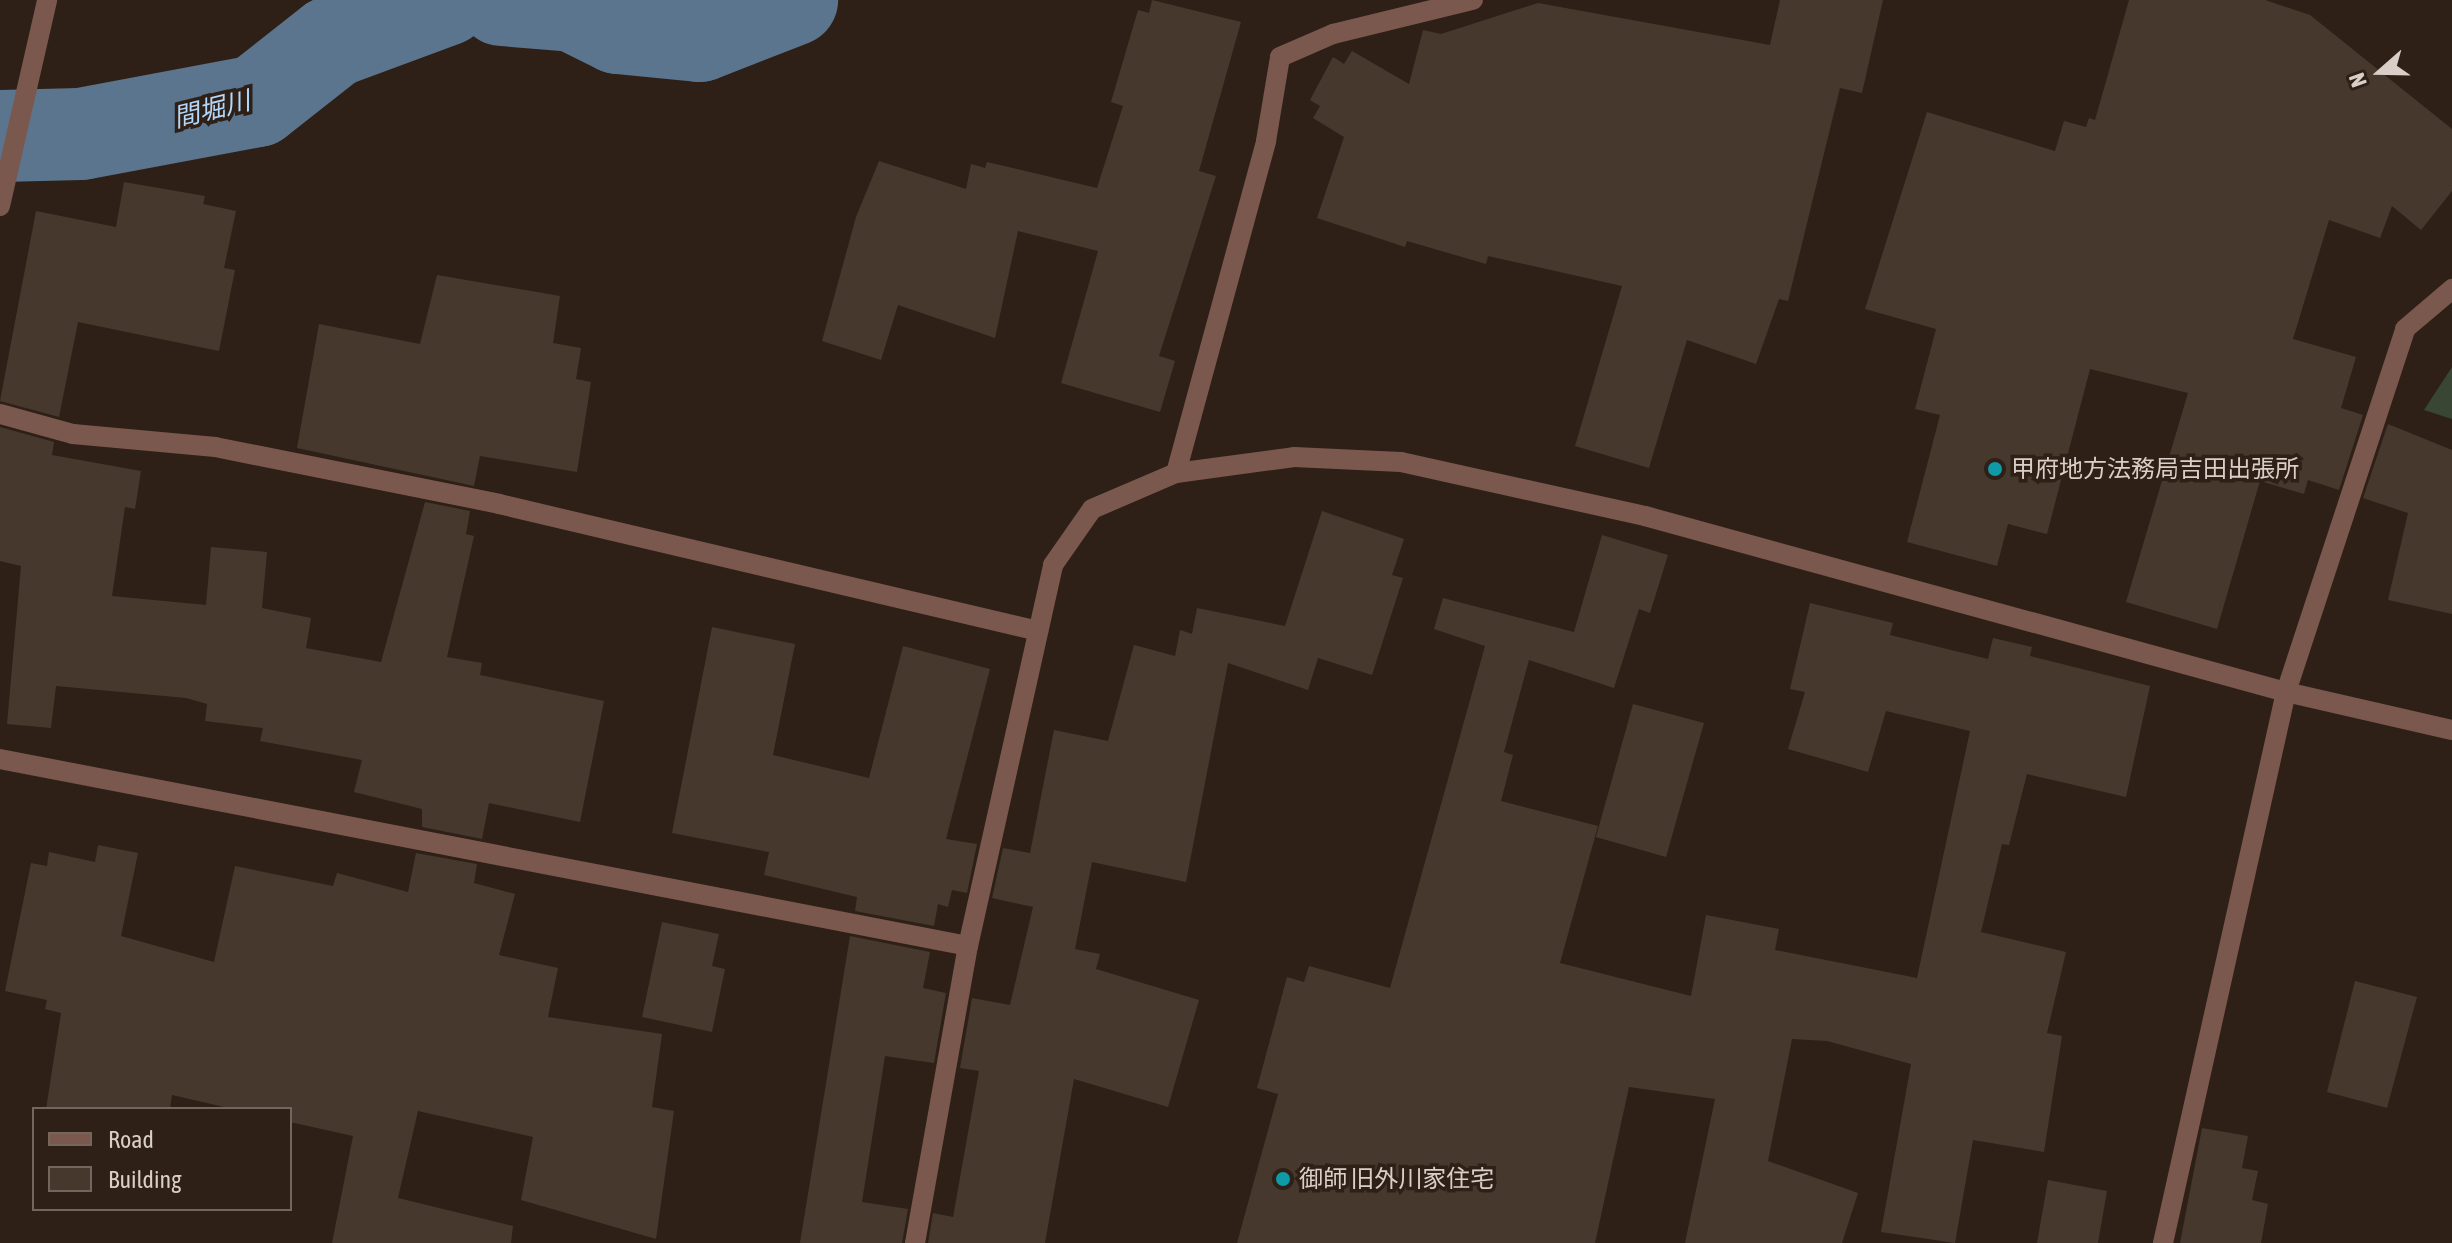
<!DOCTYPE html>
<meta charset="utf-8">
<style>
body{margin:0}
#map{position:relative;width:2452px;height:1243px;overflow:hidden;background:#2e2016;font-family:"Asap Condensed","Noto Sans JP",sans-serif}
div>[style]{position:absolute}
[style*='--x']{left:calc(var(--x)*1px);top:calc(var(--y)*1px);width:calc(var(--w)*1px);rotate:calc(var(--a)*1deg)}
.green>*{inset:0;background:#3a4634}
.river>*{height:92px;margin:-46px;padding:0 46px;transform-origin:46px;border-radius:46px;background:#5b758e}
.building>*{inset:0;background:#46382c}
.minor>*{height:20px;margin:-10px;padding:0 10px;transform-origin:10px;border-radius:10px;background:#7b584e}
.dots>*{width:22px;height:22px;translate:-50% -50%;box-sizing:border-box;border:4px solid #2e2016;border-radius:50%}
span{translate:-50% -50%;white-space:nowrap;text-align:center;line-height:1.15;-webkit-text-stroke:7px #2e2016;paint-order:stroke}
.poi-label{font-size:24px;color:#d9cfc8}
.left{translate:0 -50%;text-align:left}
.water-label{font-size:26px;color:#b3d8fc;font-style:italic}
.legend{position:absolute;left:32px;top:1107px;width:260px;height:104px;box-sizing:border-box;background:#2e2016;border:2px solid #72665d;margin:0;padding:10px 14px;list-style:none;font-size:24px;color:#d9cfc8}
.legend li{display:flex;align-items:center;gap:16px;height:40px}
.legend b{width:40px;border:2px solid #72665d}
.north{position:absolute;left:2340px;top:32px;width:80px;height:80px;-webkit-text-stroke:6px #2e2016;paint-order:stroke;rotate:250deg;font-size:22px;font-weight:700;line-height:32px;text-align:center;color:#d9cfc8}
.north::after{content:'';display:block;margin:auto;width:28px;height:36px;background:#d9cfc8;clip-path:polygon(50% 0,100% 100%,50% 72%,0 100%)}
</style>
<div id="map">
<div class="green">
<div style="clip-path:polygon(2452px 367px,2452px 419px,2424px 410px)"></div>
</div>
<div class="river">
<div style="--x:502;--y:0;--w:72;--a:4.8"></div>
<div style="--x:574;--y:6;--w:49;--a:26.6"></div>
<div style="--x:618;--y:28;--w:82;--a:5.6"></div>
<div style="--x:700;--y:36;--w:99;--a:-21.4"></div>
<div style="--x:0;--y:136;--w:81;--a:-1.4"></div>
<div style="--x:81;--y:134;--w:179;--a:-10.6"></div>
<div style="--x:257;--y:101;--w:95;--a:-38.2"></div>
<div style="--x:332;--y:42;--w:121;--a:-20.4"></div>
</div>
<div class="building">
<div style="clip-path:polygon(1152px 0,1241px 22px,1199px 171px,1216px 176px,1159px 356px,1175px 361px,1160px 412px,1061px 383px,1098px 251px,1018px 231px,995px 338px,898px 305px,881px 360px,822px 341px,856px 217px,879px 161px,966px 189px,971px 164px,985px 168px,987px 162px,1097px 188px,1123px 106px,1111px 102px,1138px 10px,1149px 13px)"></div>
<div style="clip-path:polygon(1780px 0,1883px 0,1862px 93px,1840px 88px,1788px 301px,1779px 299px,1756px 364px,1687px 340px,1649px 468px,1575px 446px,1622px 286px,1488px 256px,1486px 264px,1407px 241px,1405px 247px,1317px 218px,1344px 137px,1313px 118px,1320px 106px,1310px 100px,1333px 57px,1344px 64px,1352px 51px,1409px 84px,1423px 30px,1441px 34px,1538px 3px,1770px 45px)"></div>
<div style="clip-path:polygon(2129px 0,2265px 0,2310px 15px,2452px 129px,2452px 191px,2421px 230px,2392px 206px,2380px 238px,2329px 220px,2293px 339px,2356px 357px,2341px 408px,2363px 415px,2339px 490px,2308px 480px,2304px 494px,2260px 481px,2217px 629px,2126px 602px,2188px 393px,2090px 369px,2047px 534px,2008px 524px,1997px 566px,1907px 542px,1940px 415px,1915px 409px,1936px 329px,1865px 309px,1927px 112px,2055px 151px,2064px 121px,2086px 127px,2089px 118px,2095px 120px)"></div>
<div style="clip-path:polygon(124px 182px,205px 196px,203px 204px,236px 211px,224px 268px,235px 270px,219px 351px,78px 322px,59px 417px,0 401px,36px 211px,116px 227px)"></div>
<div style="clip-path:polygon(437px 275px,560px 296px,553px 343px,581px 348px,576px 379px,591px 382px,577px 472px,480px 456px,474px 486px,297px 448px,319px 324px,420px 344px)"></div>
<div style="clip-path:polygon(2388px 424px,2452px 450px,2452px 614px,2388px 600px,2408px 513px,2363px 498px)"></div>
<div style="clip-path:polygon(0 427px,54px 442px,52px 455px,141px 471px,135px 509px,125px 507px,112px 596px,206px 605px,211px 547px,267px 552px,262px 608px,311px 618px,306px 648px,381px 662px,425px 502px,470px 511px,466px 534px,474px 536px,447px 657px,482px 663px,480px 675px,604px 701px,580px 822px,489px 803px,482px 839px,422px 827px,422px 809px,354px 792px,362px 760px,260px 741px,263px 728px,205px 721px,207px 704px,186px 698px,56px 686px,51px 728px,7px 724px,21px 566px,0 561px)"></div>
<div style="clip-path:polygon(1322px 511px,1404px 539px,1392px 575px,1403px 578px,1372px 675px,1318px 658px,1308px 690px,1228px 663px,1186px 882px,1092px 862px,1075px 949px,1100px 954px,1096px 969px,1199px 1000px,1168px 1107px,1074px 1079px,1045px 1243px,928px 1243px,933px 1213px,953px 1217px,979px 1071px,960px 1068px,972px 998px,1010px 1005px,1033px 907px,992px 898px,1003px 848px,1030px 853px,1054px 730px,1108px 741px,1134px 645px,1175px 656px,1180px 630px,1192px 634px,1197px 608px,1285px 626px)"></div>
<div style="clip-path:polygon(1602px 535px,1668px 555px,1650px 613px,1639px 609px,1614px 688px,1529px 660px,1504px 752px,1513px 755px,1501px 801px,1598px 826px,1560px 963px,1691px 996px,1706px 915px,1779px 929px,1775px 950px,1917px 978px,1970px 731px,1886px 711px,1868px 772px,1788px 749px,1805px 692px,1790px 689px,1810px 603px,1893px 623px,1890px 635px,1988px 659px,1993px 638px,2032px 647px,2030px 656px,2150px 686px,2126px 797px,2027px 774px,2009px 845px,2002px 844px,1981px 932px,2066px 952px,2047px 1033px,2062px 1036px,2044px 1152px,1973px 1140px,1955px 1243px,1881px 1232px,1911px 1064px,1827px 1041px,1792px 1039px,1768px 1161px,1858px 1193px,1842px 1243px,1685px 1243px,1715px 1099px,1629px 1087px,1595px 1243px,1237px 1243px,1278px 1094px,1257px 1088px,1287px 977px,1304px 982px,1309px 966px,1390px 988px,1485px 646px,1434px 629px,1443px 598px,1574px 632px)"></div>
<div style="clip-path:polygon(712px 627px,795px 644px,773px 755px,869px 778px,903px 646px,990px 669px,946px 839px,977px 844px,967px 893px,952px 890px,948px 907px,938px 904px,934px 926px,855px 911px,857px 897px,764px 875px,769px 852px,672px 833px)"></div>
<div style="clip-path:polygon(1633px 704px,1704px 723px,1666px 857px,1596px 837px)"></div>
<div style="clip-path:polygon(98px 845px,138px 853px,121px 936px,214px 962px,235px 866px,333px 886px,337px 873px,408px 892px,416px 853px,477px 864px,474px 883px,515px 894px,499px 955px,558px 968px,548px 1017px,662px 1034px,652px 1107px,674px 1111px,656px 1239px,521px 1200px,533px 1137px,418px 1111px,398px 1198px,513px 1226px,511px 1243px,332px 1243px,353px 1136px,290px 1122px,290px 1109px,233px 1109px,172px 1095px,170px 1109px,46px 1109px,61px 1013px,45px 1009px,47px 1000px,5px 991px,31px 863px,47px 866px,49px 852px,95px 862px)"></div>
<div style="clip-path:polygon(662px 922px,719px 934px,712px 966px,725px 969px,712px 1032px,642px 1017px)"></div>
<div style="clip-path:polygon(850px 936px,930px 952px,923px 988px,946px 993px,934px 1063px,885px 1056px,862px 1202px,908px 1209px,902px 1243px,800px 1243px)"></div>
<div style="clip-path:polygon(2355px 981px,2417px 997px,2387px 1108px,2327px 1092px)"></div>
<div style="clip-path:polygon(2202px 1128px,2248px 1136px,2242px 1168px,2258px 1171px,2252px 1200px,2268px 1204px,2261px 1243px,2180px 1243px)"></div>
<div style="clip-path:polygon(2048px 1180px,2107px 1191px,2098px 1243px,2037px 1243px)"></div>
</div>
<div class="minor">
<div style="--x:0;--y:206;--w:211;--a:-77.1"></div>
<div style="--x:0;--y:414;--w:76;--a:15.3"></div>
<div style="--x:73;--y:434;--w:143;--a:5.2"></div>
<div style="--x:215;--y:447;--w:290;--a:11.3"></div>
<div style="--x:499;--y:504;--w:554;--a:13.26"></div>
<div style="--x:1176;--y:473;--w:344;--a:-74.8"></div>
<div style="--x:1266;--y:141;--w:85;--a:-80.5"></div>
<div style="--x:1280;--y:57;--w:58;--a:-23.5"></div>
<div style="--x:1333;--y:34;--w:144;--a:-13.7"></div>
<div style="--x:0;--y:759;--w:986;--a:10.93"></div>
<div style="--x:915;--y:1243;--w:302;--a:-79.9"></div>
<div style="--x:968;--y:946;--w:390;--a:-77.4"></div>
<div style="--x:1053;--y:565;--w:68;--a:-55.1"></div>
<div style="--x:1092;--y:509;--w:91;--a:-23.2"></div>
<div style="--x:1176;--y:473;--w:119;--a:-7.7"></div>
<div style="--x:1294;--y:457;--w:107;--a:2.7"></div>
<div style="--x:1401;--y:462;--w:250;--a:12.5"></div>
<div style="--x:1645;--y:516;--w:665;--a:15.35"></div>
<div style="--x:2286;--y:692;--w:170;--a:12.9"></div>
<div style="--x:2163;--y:1243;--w:565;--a:-77.42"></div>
<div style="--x:2286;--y:692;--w:382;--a:-71.8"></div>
<div style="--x:2405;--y:329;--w:62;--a:-40.4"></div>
</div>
<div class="dots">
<div style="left:1995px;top:469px;background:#0f9aa8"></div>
<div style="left:1283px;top:1179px;background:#0f9aa8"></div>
</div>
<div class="poi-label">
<span class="left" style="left:2011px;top:469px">甲府地方法務局吉田出張所</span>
<span class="left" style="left:1299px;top:1179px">御師 旧外川家住宅</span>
</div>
<div class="water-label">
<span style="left:212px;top:110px;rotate:-14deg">間堀川</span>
</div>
<ul class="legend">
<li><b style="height:10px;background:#7b584e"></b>Road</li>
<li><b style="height:22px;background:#46382c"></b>Building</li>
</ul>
<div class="north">N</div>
</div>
